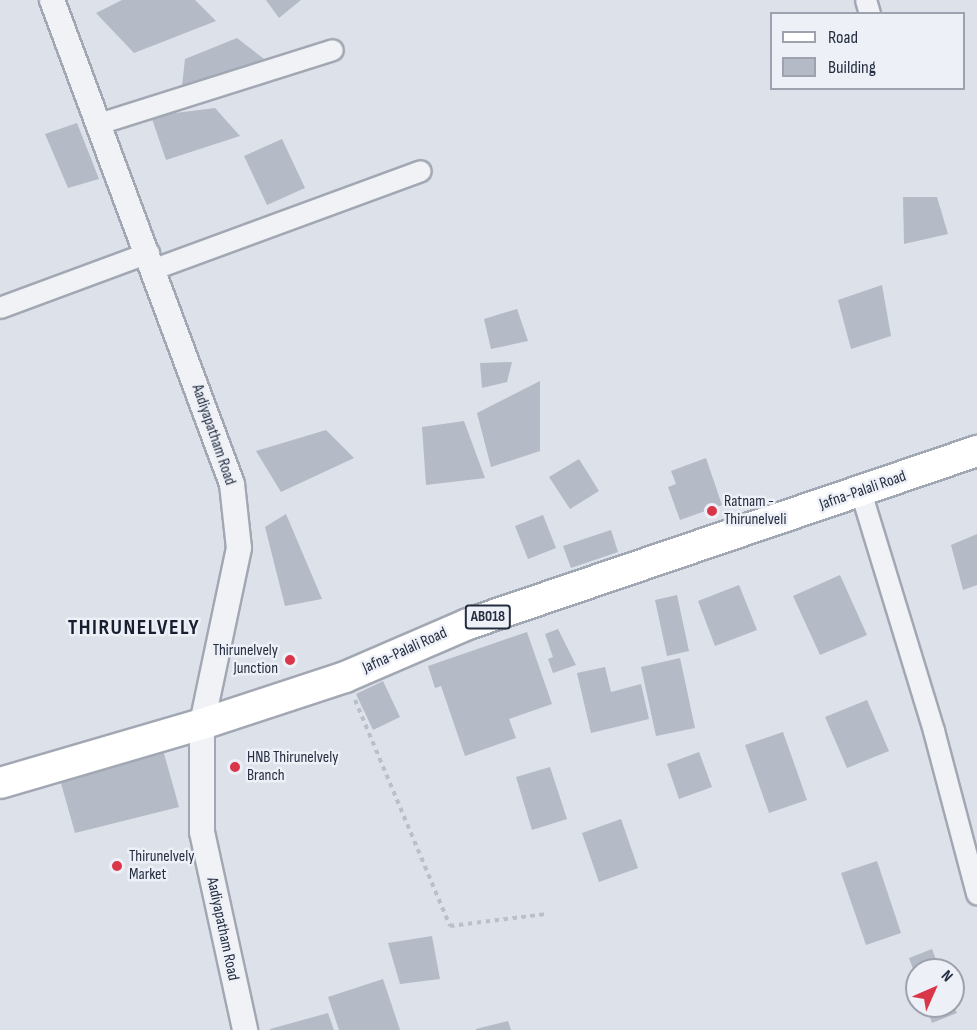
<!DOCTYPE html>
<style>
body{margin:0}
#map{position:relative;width:977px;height:1030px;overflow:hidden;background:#dde1e9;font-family:"Sofia Sans Condensed",sans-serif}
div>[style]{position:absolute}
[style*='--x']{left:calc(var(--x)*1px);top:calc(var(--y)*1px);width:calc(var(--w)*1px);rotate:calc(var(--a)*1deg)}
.building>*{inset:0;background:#b4bac6}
.path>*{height:4px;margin-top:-2px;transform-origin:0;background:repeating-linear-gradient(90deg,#bbbfc7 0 4.5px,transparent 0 9px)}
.roads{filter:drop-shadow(2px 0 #a2a8b3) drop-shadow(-2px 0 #a2a8b3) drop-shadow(0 2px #a2a8b3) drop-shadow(0 -2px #a2a8b3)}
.minor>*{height:20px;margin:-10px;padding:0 10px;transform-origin:10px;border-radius:10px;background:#f0f2f6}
.tertiary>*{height:24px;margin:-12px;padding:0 12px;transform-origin:12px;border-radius:12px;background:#f0f2f6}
.primary>*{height:30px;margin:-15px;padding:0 15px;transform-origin:15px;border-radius:15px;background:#fff}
.dots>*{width:16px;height:16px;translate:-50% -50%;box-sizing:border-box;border:3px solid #edf0f6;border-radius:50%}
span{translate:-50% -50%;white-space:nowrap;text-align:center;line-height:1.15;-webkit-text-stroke:5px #edf0f6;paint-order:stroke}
.shield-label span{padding:2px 4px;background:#edf0f6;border:2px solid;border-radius:4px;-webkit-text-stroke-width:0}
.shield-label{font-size:15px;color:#252e41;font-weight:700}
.street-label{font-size:16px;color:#252e41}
.poi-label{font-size:16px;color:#252e41}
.left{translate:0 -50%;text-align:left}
.right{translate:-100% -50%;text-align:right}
.district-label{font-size:22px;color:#181f31;font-weight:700;letter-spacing:1.5px}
.legend{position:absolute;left:770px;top:12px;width:195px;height:78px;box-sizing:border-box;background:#edf0f6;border:2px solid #9da2ae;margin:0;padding:8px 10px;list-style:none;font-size:18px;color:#252e41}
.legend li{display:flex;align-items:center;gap:12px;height:30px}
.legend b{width:30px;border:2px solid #9da2ae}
.north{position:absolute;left:905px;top:958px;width:60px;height:60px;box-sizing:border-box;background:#edf0f6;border:2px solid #9da2ae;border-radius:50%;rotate:45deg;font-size:16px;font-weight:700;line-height:24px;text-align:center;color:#252e41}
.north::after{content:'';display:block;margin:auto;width:21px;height:27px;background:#da3649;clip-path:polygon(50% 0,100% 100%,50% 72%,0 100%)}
</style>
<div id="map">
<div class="building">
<div style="clip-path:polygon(122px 0,195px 0,216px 21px,134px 53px,96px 13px)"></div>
<div style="clip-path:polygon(266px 0,301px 0,279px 18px)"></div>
<div style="clip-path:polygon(237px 38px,268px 62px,182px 86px,185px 59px)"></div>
<div style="clip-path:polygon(215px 108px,240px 136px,166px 160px,151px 116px)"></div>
<div style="clip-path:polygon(77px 123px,99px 179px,68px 188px,45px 134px)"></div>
<div style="clip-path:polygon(282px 139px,305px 188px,267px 205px,244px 156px)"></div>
<div style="clip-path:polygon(903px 197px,937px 197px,948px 234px,904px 244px)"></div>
<div style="clip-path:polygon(882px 285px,891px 336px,851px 349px,838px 300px)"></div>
<div style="clip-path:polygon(517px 309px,528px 341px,491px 349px,484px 319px)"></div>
<div style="clip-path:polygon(512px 362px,507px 382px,482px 388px,480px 363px)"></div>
<div style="clip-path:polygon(540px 381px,540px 451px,491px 467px,477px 413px)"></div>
<div style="clip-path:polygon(464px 421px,485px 478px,426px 485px,422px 427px)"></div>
<div style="clip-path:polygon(326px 430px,354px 458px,281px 492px,256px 451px)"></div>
<div style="clip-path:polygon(706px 458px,722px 505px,680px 520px,668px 487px,676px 484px,671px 471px)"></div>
<div style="clip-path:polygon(579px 459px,599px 491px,570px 509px,549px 477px)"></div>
<div style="clip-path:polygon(286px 514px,322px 599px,285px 606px,265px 527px)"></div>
<div style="clip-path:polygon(543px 515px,556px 548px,528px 559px,515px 526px)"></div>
<div style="clip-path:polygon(611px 530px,618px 552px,571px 568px,563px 546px)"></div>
<div style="clip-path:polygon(977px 534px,977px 585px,963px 590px,951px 545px)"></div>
<div style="clip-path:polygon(840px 575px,867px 635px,820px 655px,793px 596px)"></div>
<div style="clip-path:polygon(739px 585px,757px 630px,715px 646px,698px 601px)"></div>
<div style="clip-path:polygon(677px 595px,689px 651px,667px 656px,655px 600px)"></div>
<div style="clip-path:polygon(558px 629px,576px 665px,553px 673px,548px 659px,553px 657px,545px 634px)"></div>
<div style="clip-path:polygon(527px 632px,552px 704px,509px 719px,516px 738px,465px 756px,441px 686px,435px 688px,428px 666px)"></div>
<div style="clip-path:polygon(680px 658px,695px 728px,656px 736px,641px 667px)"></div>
<div style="clip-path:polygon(605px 667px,611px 692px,641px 684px,649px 719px,591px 733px,577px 673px)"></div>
<div style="clip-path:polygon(383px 681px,400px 717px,373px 730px,356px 694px)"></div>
<div style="clip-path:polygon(867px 700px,889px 751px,847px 768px,825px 717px)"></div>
<div style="clip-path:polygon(783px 732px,807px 800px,769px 813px,745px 745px)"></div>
<div style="clip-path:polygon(163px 750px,179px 807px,75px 833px,59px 776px)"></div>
<div style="clip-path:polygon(699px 752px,712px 787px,679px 799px,667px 764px)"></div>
<div style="clip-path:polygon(550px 767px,567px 819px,532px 830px,516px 777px)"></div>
<div style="clip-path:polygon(621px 819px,638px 868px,599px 882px,582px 833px)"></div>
<div style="clip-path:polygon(877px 861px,901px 933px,866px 945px,841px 873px)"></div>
<div style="clip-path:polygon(432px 936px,440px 979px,400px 984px,388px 943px)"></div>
<div style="clip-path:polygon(932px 949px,940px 970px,917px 970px,917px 980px,909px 958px)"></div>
<div style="clip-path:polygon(383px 979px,400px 1030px,339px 1030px,328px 997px)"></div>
<div style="clip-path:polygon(926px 1006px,954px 1006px,957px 1013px,932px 1023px)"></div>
<div style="clip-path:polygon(328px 1013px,334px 1030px,270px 1030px,270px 1029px)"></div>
<div style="clip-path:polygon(508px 1021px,511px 1030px,476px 1030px,476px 1029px)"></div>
</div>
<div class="path">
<div style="--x:355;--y:700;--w:245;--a:67.2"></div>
<div style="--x:450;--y:926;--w:98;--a:-7.1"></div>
</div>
<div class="roads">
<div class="minor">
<div style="--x:866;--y:0;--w:15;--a:74"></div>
<div style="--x:99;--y:124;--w:245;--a:-17.5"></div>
<div style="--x:155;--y:269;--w:283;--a:-20.2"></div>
<div style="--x:0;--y:308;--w:159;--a:-20.3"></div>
<div style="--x:861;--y:492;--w:250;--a:73"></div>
<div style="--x:934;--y:731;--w:169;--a:75.2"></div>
</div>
<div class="tertiary">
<div style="--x:52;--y:0;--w:516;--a:69.6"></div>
<div style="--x:232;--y:484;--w:64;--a:83.8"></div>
<div style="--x:239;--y:548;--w:180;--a:101.9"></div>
<div style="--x:202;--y:724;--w:108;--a:90"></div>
<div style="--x:202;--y:832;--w:203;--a:77.7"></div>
</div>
<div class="primary">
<div style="--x:0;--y:783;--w:210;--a:-16.3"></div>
<div style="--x:202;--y:724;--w:151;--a:-18.2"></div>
<div style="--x:345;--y:677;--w:134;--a:-23.3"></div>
<div style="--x:468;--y:624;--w:538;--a:-18.77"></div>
</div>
</div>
<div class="dots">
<div style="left:712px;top:511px;background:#da3649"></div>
<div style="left:290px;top:660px;background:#da3649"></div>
<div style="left:235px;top:767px;background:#da3649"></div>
<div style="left:117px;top:866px;background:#da3649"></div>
</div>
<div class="shield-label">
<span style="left:488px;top:617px">AB018</span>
</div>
<div class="street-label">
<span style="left:213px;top:435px;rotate:71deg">Aadiyapatham Road</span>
<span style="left:863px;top:491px;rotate:-19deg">Jafna-Palali Road</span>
<span style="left:405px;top:651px;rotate:-24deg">Jafna-Palali Road</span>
<span style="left:222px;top:929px;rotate:78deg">Aadiyapatham Road</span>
</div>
<div class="poi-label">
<span class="left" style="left:724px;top:511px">Ratnam -<br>Thirunelveli</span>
<span class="right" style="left:278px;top:660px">Thirunelvely<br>Junction</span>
<span class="left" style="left:247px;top:767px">HNB Thirunelvely<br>Branch</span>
<span class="left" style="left:129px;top:866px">Thirunelvely<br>Market</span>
</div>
<div class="district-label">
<span style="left:134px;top:628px">THIRUNELVELY</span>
</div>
<ul class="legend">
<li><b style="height:8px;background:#fff"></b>Road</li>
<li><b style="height:16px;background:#b4bac6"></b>Building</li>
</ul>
<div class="north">N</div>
</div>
